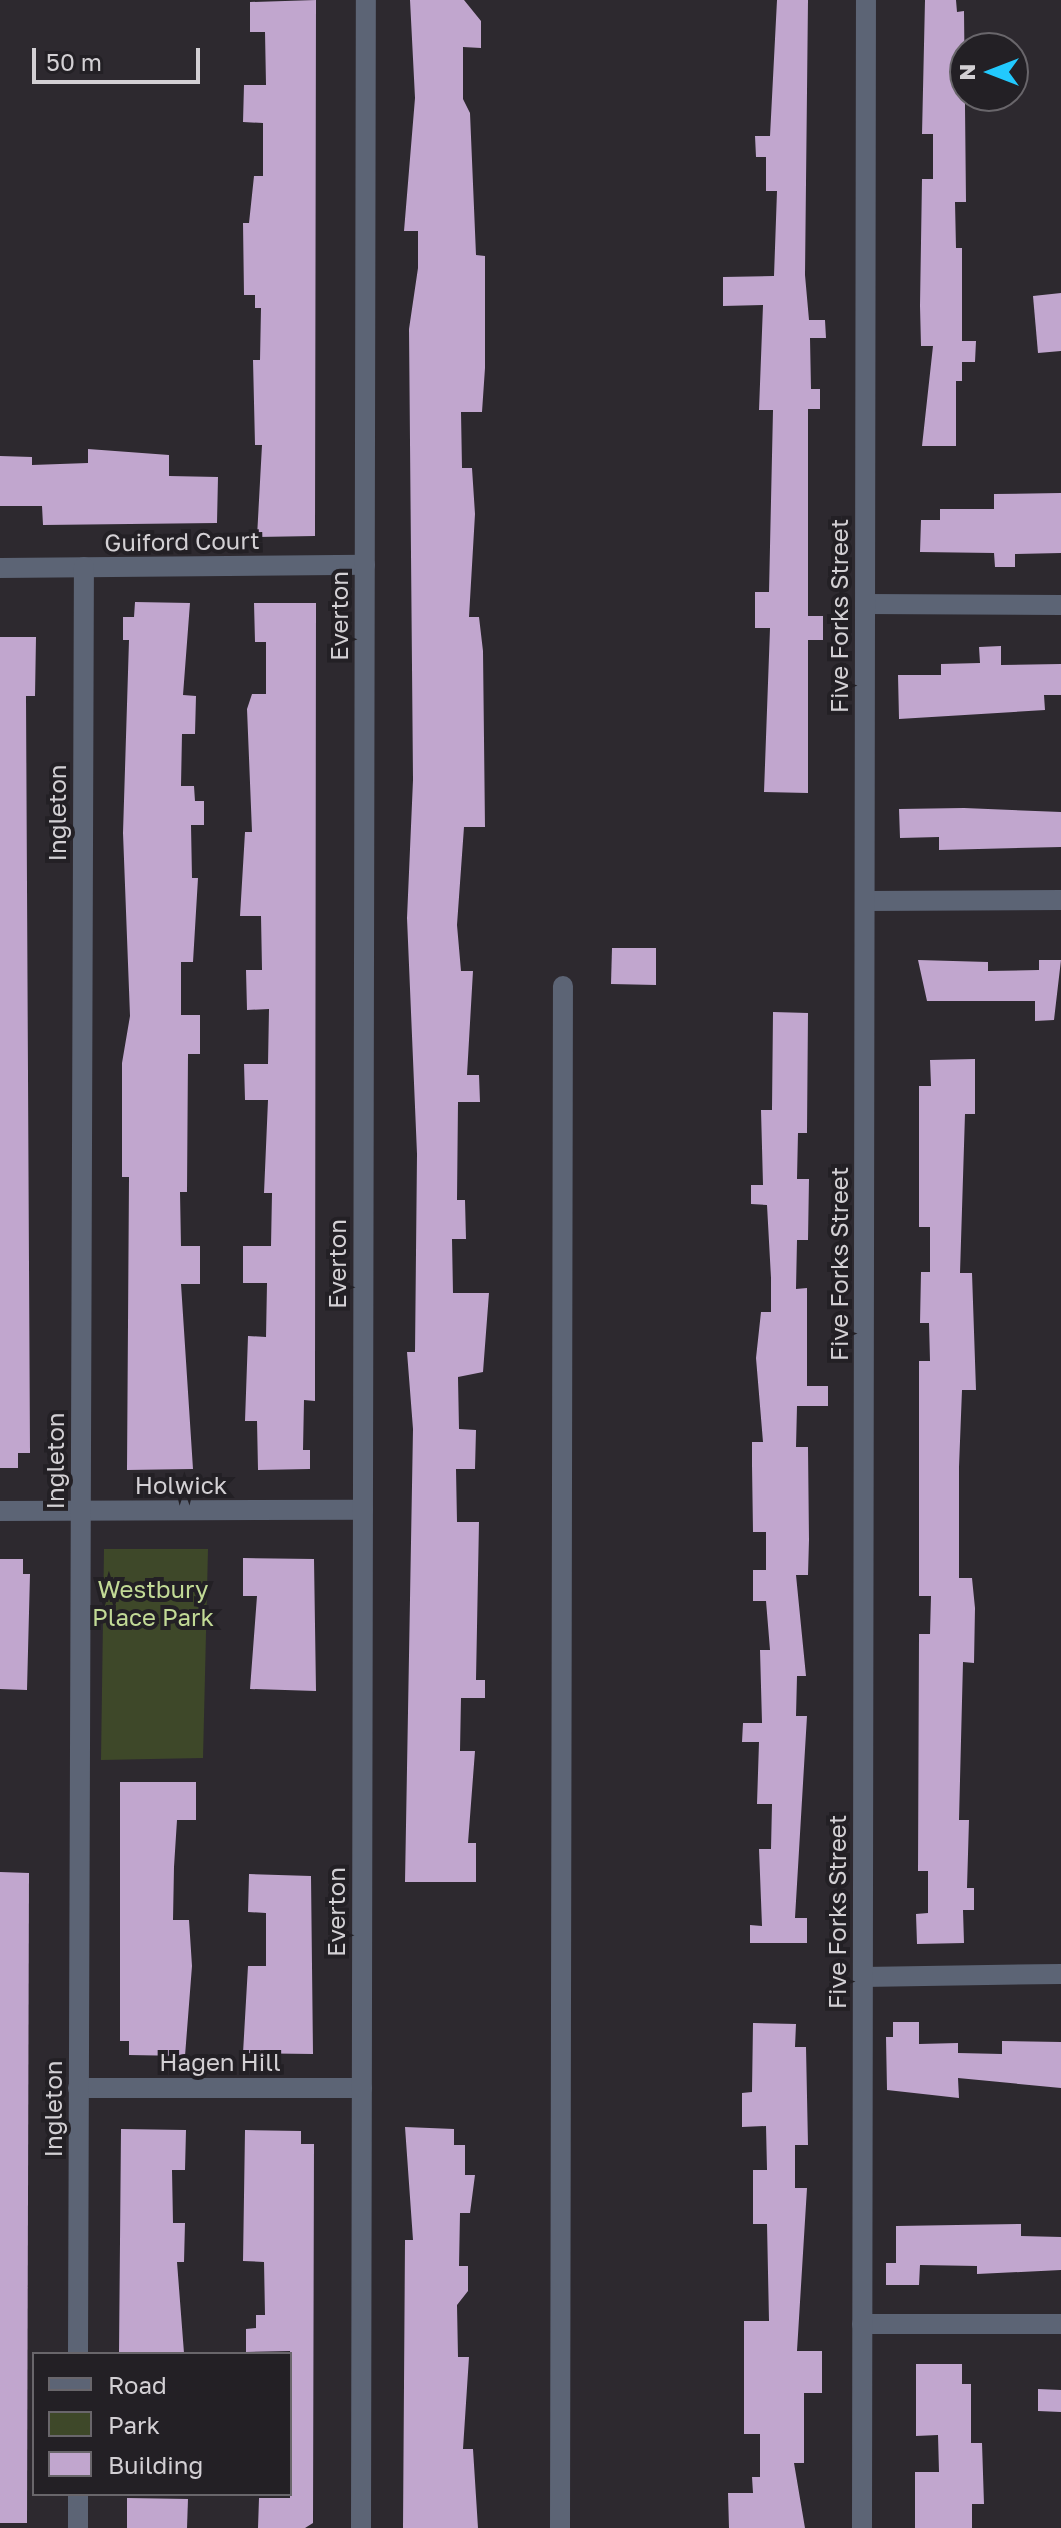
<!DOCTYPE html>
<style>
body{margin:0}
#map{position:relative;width:1061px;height:2528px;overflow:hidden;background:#2d292f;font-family:"Golos Text",sans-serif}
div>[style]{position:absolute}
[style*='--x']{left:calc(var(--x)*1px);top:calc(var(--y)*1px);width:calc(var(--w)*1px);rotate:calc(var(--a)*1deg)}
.green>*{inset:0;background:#3e4829}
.building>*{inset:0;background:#c1a6ce}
.minor>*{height:20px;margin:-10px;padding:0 10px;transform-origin:10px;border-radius:10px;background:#5c6475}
span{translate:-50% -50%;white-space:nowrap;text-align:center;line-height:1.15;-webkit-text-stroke:8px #232025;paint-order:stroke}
.street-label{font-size:24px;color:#d3d0d4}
.park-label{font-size:24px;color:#c2da96}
.legend{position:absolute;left:32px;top:2352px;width:260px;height:144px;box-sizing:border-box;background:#232025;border:2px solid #69666b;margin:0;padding:10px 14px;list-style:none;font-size:24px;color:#d3d0d4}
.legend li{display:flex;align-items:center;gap:16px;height:40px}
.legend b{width:40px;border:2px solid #69666b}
.north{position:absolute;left:949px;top:32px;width:80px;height:80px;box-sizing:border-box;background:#232025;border:2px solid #69666b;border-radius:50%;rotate:270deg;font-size:22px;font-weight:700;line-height:32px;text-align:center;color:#d3d0d4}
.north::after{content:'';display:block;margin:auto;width:28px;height:36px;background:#22c9fd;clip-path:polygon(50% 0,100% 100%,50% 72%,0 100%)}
.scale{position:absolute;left:32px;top:48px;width:168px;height:36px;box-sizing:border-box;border:4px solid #d3d0d4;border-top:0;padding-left:10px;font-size:24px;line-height:28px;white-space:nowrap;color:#d3d0d4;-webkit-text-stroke:6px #232025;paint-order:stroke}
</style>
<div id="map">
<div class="green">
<div style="clip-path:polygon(104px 1549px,208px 1549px,203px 1758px,101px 1760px)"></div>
</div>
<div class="building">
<div style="clip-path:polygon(316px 0,315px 536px,257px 537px,262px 445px,255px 445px,253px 360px,260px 360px,261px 308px,255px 308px,255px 295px,244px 295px,243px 223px,249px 223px,254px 176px,263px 176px,263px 123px,243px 122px,244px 85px,266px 85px,265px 32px,250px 32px,250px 2px)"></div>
<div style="clip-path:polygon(410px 0,464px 0,481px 21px,481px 48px,463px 47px,463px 99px,470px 113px,476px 255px,485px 256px,485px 368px,482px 412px,461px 412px,462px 468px,472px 468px,475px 514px,469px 617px,479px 617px,483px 651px,485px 827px,464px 827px,457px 925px,461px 971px,473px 971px,467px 1075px,479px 1075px,480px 1102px,458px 1102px,457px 1200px,465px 1200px,466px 1239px,452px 1239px,453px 1293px,489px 1293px,483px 1372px,458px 1377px,459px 1429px,476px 1430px,475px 1469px,456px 1469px,457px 1522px,479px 1522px,476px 1680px,485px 1680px,485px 1698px,461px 1698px,460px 1751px,475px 1751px,468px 1843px,476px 1843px,476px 1882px,405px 1882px,413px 1429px,407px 1352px,415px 1352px,417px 1154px,407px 918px,413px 780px,409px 329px,418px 268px,418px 231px,404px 231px,415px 98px)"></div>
<div style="clip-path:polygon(777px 0,808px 0,805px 275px,809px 320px,825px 320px,826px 338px,810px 338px,811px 389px,820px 389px,820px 409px,808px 409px,808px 616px,823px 616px,823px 640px,808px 640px,808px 793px,764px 792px,770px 628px,755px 628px,755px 592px,769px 592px,773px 410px,759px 410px,763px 305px,723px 306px,723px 277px,774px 276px,777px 191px,766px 191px,766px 157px,756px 157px,755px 136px,770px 136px)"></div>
<div style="clip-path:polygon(925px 0,956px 0,957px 12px,964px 11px,966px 202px,955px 202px,956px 248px,962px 248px,962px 341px,976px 341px,975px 362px,962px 362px,962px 381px,956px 381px,956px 446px,922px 446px,933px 346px,921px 346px,920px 306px,922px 179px,933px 179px,933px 134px,922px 134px)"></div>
<div style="clip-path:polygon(1061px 293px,1061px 351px,1038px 353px,1033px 296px)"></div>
<div style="clip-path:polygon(88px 449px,169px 455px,169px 476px,218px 477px,217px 523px,43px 525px,42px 506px,0 506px,0 456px,32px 457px,32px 465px,88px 463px)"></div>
<div style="clip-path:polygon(1061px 493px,1061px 553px,1015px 554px,1015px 567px,995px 567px,994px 553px,920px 552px,921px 520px,940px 520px,940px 509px,994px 509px,994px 494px)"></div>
<div style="clip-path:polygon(135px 602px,190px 603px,183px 695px,196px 696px,195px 734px,182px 734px,181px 786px,194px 786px,195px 801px,204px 801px,204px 825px,191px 825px,192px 878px,198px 878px,193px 962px,181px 962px,181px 1015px,200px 1015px,200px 1054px,188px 1054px,187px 1192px,180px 1192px,181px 1246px,200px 1246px,200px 1284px,181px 1284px,193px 1469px,127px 1470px,129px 1177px,122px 1177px,122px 1063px,130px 1016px,123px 833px,129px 640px,123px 640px,123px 617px,134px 617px)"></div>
<div style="clip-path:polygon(254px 603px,316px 603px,315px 1384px,315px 1401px,304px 1400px,303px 1450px,310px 1450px,310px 1469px,258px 1470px,257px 1421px,245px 1421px,248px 1336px,266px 1337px,267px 1283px,243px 1283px,243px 1246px,271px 1246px,272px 1193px,264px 1193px,268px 1100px,245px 1100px,244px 1064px,268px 1064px,269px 1009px,247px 1010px,246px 970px,262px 970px,261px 916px,240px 916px,245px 832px,252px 832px,247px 709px,252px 694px,266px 694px,266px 642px,255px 642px)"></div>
<div style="clip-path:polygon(0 637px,36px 637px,35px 696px,26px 696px,30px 1453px,18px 1453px,18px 1468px,0 1468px)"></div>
<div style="clip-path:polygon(1001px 646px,1001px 665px,1061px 664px,1061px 695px,1044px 695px,1045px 710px,899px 719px,898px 675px,941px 675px,941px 664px,980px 663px,979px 647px)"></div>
<div style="clip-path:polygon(964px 808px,1061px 812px,1061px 847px,939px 850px,939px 837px,900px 838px,899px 809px)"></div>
<div style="clip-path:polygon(612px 948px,656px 948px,656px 985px,611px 984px)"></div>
<div style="clip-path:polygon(918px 960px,988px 962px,988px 971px,1039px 970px,1039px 960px,1061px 960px,1054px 1020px,1035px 1021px,1035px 1001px,927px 1001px)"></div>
<div style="clip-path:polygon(773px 1012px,808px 1013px,807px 1133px,798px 1133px,797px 1179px,809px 1179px,808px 1240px,797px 1240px,796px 1289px,807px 1288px,807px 1386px,828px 1386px,828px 1406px,797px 1406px,796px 1447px,808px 1447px,809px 1540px,808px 1575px,796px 1575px,806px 1676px,797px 1676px,796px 1716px,807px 1716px,795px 1918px,807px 1918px,807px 1943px,750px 1943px,750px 1925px,762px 1926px,759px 1849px,771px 1849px,772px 1804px,757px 1804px,759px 1742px,742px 1742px,743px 1723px,762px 1723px,760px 1650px,770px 1650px,766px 1601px,753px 1601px,753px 1570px,766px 1570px,766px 1532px,753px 1532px,752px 1465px,752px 1442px,763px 1442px,756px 1358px,761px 1312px,771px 1312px,771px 1278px,767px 1205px,751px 1204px,751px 1185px,763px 1185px,761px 1110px,772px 1110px)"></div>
<div style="clip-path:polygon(975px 1059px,975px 1114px,965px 1114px,960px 1273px,972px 1273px,976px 1390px,962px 1390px,959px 1467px,959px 1578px,972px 1578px,975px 1608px,974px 1663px,963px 1662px,959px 1820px,969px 1820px,967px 1888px,974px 1888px,974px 1910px,963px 1910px,964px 1943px,917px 1944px,916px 1914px,928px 1913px,928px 1871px,918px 1871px,919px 1634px,930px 1634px,931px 1596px,919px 1596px,919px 1361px,930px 1361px,929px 1323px,920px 1323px,921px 1272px,930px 1272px,930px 1227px,919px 1227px,919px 1086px,931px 1086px,930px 1060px)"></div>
<div style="clip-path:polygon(243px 1558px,314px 1559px,316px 1691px,250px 1689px,257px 1596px,243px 1596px)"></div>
<div style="clip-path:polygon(0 1559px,23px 1559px,23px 1574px,30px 1574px,27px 1690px,0 1689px)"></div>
<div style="clip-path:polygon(120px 1782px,196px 1782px,196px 1820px,177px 1820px,174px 1867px,173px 1920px,189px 1920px,192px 1966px,185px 2056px,129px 2055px,129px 2041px,120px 2041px)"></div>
<div style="clip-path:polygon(0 1872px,29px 1873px,27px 2523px,0 2523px)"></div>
<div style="clip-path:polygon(249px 1874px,311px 1876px,313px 2054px,243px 2053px,248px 1966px,266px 1966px,266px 1913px,248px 1912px)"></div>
<div style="clip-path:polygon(893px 2022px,919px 2022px,919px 2044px,958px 2043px,958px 2053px,1002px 2054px,1002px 2041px,1061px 2042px,1061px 2088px,958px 2078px,959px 2098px,887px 2090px,886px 2037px,893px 2037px)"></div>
<div style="clip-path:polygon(753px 2023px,796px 2024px,795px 2047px,806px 2047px,808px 2145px,795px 2145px,795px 2188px,807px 2188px,797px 2351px,822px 2351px,822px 2393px,804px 2393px,804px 2463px,794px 2463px,805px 2528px,729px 2528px,728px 2493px,753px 2493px,752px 2477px,760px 2477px,760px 2434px,744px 2434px,744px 2321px,769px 2321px,767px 2224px,753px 2224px,753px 2170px,767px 2170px,766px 2126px,742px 2127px,742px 2093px,752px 2092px)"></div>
<div style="clip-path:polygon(405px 2127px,454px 2129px,454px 2145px,465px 2145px,465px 2175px,475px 2175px,470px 2213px,460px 2213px,459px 2266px,468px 2266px,468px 2291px,457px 2305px,458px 2357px,469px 2357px,463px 2449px,473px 2449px,478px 2528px,403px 2528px,405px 2240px,413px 2240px)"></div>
<div style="clip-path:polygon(121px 2129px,186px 2130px,185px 2170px,172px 2170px,173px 2223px,185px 2223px,184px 2262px,177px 2262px,184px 2353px,119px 2353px)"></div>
<div style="clip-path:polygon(245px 2130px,301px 2131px,301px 2144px,314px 2144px,313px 2523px,305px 2528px,258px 2528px,259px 2498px,290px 2498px,290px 2351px,246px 2352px,246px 2329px,256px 2328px,256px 2315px,265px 2315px,264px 2262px,243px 2261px)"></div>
<div style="clip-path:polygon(1021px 2224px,1021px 2236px,1061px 2237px,1061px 2270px,977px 2274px,977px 2266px,920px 2265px,919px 2285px,886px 2285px,886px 2263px,896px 2263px,896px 2226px)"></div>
<div style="clip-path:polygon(916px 2364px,962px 2364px,962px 2384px,971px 2384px,971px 2443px,982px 2443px,984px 2504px,972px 2504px,972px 2528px,915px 2528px,915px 2472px,939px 2472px,938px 2435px,916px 2436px)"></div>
<div style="clip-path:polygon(1038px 2389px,1061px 2390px,1061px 2412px,1038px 2411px)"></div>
<div style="clip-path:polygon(127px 2498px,188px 2499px,187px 2528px,127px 2528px)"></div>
</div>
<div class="minor">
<div style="--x:0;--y:568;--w:365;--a:-0.5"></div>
<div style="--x:865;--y:604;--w:196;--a:0.3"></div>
<div style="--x:866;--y:901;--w:195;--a:-0.3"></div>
<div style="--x:0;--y:1511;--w:363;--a:-0.2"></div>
<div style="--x:863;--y:1977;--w:198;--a:-0.9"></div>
<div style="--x:78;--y:2088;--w:284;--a:0"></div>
<div style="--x:862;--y:2324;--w:199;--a:0"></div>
<div style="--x:78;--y:2354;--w:1787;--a:-89.81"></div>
<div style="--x:78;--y:2494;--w:34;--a:90"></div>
<div style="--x:361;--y:2528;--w:2528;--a:-89.89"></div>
<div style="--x:560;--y:2528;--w:1542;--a:-89.89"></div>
<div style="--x:862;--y:2528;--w:2528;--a:-89.91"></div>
</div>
<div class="street-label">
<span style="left:182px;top:541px;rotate:-1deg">Guiford Court</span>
<span style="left:339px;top:616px;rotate:-90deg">Everton</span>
<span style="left:839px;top:616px;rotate:-90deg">Five Forks Street</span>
<span style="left:57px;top:813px;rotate:-90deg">Ingleton</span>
<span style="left:337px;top:1264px;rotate:-90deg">Everton</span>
<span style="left:839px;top:1264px;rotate:-90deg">Five Forks Street</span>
<span style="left:55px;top:1461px;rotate:-90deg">Ingleton</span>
<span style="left:181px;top:1485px">Holwick</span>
<span style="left:336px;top:1912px;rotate:-90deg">Everton</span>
<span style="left:837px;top:1912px;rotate:-90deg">Five Forks Street</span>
<span style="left:220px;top:2062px">Hagen Hill</span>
<span style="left:53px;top:2109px;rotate:-90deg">Ingleton</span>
</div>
<div class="park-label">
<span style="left:153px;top:1603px">Westbury<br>Place Park</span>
</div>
<ul class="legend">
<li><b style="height:10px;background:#5c6475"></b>Road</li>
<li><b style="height:22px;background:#3e4829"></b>Park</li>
<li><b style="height:22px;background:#c1a6ce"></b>Building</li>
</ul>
<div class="north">N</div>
<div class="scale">50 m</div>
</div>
